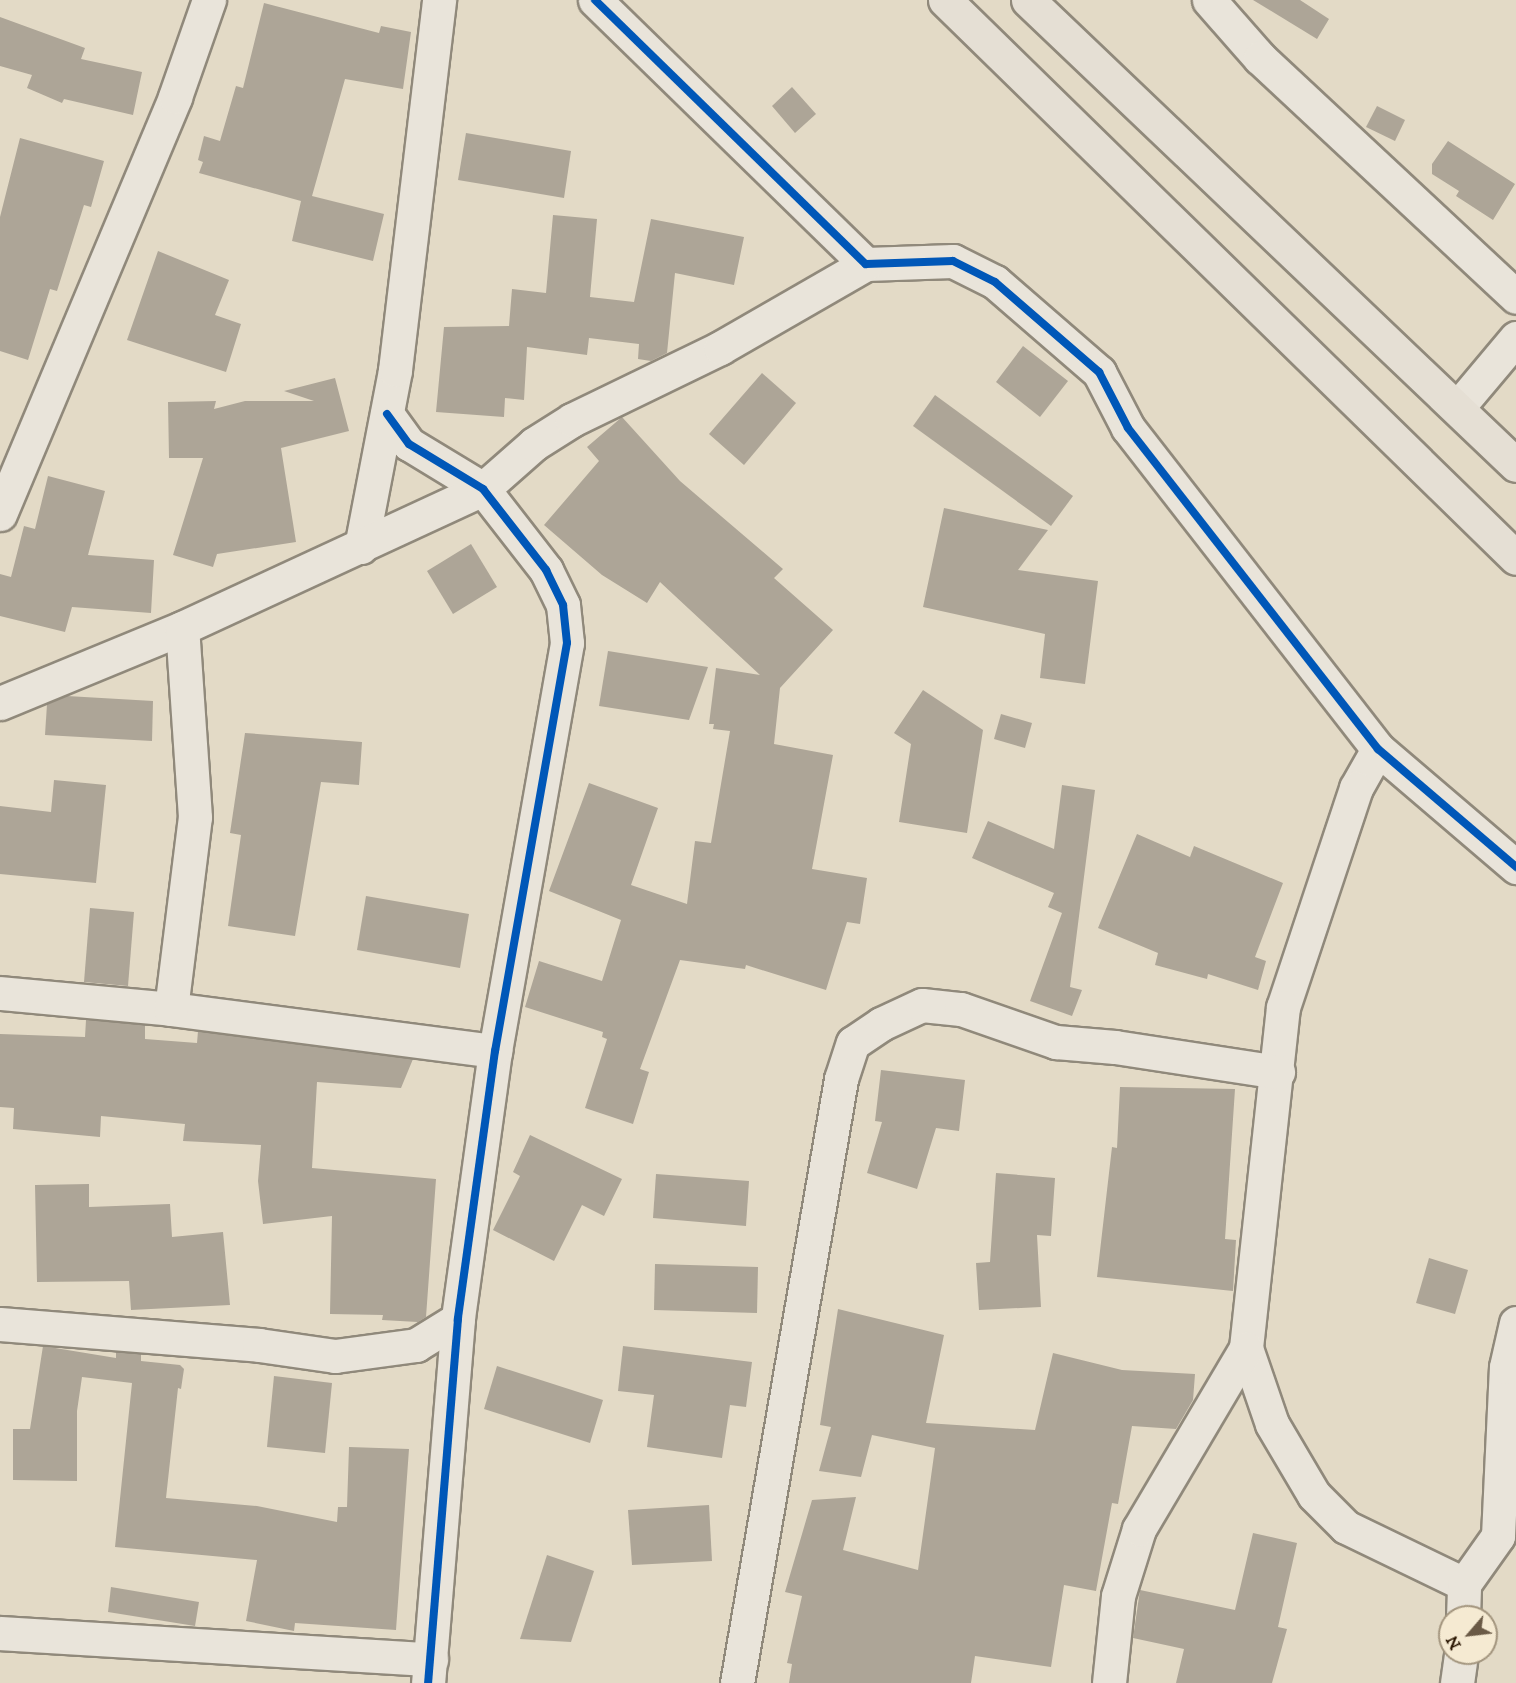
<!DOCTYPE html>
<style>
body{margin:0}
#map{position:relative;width:1516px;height:1683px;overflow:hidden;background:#e3dac6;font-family:"IM FELL DW Pica",serif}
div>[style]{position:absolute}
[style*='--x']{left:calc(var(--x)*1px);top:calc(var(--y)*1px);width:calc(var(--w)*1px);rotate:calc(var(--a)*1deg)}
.building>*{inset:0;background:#ada597}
.roads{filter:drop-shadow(2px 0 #90897b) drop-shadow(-2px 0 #90897b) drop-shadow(0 2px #90897b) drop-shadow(0 -2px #90897b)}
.minor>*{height:33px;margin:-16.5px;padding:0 16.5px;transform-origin:16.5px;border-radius:16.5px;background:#e9e4da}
.highway>*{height:33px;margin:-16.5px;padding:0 16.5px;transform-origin:16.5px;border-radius:16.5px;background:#e5dfd4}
.cycleway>*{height:8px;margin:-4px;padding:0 4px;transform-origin:4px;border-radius:4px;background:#0057b8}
span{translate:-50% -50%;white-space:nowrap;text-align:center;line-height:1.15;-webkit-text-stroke:4.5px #f5ead2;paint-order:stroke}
.north{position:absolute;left:1438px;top:1605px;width:60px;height:60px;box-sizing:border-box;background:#f5ead2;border:2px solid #a3957e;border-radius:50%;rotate:242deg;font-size:16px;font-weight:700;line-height:24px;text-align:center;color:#291501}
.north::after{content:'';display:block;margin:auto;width:21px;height:27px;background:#6a5a46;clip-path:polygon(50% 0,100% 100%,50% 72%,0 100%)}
</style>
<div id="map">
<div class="building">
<div style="clip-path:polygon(1253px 0,1300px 0,1329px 19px,1317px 39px)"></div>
<div style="clip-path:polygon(264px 3px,379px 33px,381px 26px,411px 32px,403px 89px,345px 79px,312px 196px,384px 214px,373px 261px,292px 241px,301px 201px,199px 173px,203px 162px,198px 160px,204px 136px,220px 141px,236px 86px,243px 88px)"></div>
<div style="clip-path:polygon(0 17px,85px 48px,81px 59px,142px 72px,133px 115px,64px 99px,62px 103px,27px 88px,32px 75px,0 66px)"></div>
<div style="clip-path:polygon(792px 87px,816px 114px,795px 133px,772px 106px)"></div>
<div style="clip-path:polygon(1377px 106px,1405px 120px,1395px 141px,1366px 127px)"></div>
<div style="clip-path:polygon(466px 133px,571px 151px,564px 198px,458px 180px)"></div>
<div style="clip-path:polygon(20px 138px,104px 161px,91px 207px,84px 205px,57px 291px,50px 289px,28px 360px,0 351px,0 217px)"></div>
<div style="clip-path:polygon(1448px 141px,1515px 184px,1493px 220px,1456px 196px,1459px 191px,1432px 174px,1432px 164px)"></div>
<div style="clip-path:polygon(553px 215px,597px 219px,590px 297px,634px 302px,651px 219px,744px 237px,734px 285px,675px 273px,667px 353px,651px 361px,638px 359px,639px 344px,589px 338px,587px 355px,527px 347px,524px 400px,505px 398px,504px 417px,436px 412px,444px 327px,509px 326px,512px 289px,546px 293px)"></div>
<div style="clip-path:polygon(158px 251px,229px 280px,215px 315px,241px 324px,226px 372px,127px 340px)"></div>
<div style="clip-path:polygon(1023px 346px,1068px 381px,1040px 417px,996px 382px)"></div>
<div style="clip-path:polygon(762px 373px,796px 403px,744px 465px,709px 434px)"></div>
<div style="clip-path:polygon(335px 378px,349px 431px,281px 448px,296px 542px,217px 554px,213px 567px,173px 555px,203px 458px,169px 458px,168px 402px,216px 401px,214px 409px,245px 401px,314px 401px,284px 391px)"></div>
<div style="clip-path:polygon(935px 395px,1073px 496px,1051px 526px,913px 426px)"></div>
<div style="clip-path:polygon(622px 417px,680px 481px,783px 569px,774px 578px,833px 630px,780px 688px,774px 744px,833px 755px,812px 869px,867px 878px,860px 924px,847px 922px,826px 990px,746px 965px,745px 969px,680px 960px,640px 1069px,649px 1072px,633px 1124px,585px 1108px,607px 1039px,602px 1037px,603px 1032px,525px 1007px,539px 961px,602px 981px,621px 920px,549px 891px,589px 783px,658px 808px,631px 885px,687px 904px,695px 841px,711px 843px,730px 731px,713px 729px,714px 724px,709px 724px,716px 668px,760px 675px,660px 582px,647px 603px,602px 575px,544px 525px,599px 461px,587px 447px)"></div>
<div style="clip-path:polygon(48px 476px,105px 491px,88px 555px,154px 560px,151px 613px,72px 607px,65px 632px,0 616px,0 574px,11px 577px,24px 526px,35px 529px)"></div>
<div style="clip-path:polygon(944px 508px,1048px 530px,1018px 570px,1098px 581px,1085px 684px,1040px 678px,1045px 634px,923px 607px)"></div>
<div style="clip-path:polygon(471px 544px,497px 587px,453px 614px,427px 571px)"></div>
<div style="clip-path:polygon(608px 651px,708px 667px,689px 720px,599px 706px)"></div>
<div style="clip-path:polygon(923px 690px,983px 730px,967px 833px,899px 822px,911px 744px,894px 733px)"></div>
<div style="clip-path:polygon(67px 696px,153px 701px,152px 741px,45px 735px,47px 704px)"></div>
<div style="clip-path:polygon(1001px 714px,1032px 723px,1025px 748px,994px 739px)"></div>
<div style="clip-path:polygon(245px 733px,362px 742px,359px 785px,321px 782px,295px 936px,228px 926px,241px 835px,230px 833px)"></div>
<div style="clip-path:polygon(54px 780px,106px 785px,96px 883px,0 874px,0 806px,51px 812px)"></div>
<div style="clip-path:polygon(1062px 785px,1095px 790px,1070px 987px,1082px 990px,1072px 1016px,1030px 1001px,1062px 913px,1048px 907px,1054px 893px,972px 858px,988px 821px,1054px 849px)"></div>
<div style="clip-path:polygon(1137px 834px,1190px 857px,1194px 846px,1283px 883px,1255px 957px,1266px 961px,1258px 990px,1208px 974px,1207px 979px,1155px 965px,1158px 953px,1098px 928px)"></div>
<div style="clip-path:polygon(366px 896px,469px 914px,460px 968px,357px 950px)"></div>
<div style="clip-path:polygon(90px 908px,134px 912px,128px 986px,84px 982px)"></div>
<div style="clip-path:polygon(86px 1020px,145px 1025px,145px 1039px,197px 1043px,198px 1031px,413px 1059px,401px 1088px,317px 1082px,312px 1168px,436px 1179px,426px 1317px,418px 1322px,382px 1320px,383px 1315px,330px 1314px,332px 1216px,263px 1224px,258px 1181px,261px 1145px,183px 1141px,185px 1124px,101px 1116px,100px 1137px,13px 1129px,14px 1108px,0 1107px,0 1034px,85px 1037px)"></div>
<div style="clip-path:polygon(881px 1070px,965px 1080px,959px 1131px,936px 1128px,917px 1189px,867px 1173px,882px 1122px,875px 1121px)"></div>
<div style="clip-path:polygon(1120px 1087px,1235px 1089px,1225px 1239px,1236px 1240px,1233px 1291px,1097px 1277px,1112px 1147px,1117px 1148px)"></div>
<div style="clip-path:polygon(530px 1135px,622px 1179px,604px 1216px,582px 1205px,554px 1261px,493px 1230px,520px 1176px,513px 1172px)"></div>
<div style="clip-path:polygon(996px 1173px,1055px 1178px,1051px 1236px,1037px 1235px,1041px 1307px,979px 1310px,976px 1263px,990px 1262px)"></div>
<div style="clip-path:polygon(656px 1174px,749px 1181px,746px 1226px,653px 1218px)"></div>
<div style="clip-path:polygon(89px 1184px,89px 1207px,170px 1204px,172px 1237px,223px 1232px,230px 1305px,131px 1310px,129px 1281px,37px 1282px,35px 1185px)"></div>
<div style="clip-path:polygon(1429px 1258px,1468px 1270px,1455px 1314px,1416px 1303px)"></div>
<div style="clip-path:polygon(655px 1264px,758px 1267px,757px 1313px,654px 1310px)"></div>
<div style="clip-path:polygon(838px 1309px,944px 1335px,926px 1423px,1035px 1430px,1053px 1353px,1122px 1370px,1195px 1374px,1193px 1400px,1176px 1429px,1132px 1426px,1118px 1504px,1112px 1503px,1096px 1591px,1064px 1585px,1051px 1667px,975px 1656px,971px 1683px,789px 1683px,792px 1664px,787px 1663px,802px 1596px,785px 1592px,812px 1500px,856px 1497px,843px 1550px,918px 1570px,935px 1448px,872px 1435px,861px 1477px,819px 1471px,831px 1427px,820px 1425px)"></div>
<div style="clip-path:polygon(43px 1346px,116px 1358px,116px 1352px,141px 1354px,141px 1361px,180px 1365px,184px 1369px,181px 1389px,178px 1388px,166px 1498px,257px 1506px,337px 1522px,338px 1507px,347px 1507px,349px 1447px,409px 1449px,396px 1630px,295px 1623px,294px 1631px,246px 1621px,257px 1560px,115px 1547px,132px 1383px,82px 1377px,77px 1411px,77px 1481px,13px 1480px,13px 1429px,30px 1429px)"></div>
<div style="clip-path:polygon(623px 1346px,752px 1362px,746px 1407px,730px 1405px,722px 1458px,647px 1447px,654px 1395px,618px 1391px)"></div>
<div style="clip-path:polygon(497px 1366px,603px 1400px,590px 1443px,484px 1409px)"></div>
<div style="clip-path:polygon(274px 1376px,332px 1383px,325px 1453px,267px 1447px)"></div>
<div style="clip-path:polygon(709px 1505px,712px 1561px,632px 1565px,628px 1510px)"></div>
<div style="clip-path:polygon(1253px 1533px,1297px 1543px,1278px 1627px,1287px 1629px,1272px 1683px,1176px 1683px,1184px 1649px,1133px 1638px,1140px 1590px,1235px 1610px)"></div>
<div style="clip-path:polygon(547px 1555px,594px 1571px,571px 1642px,520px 1639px)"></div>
<div style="clip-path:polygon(111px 1587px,199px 1602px,195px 1626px,108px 1612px)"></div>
</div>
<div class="roads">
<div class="minor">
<div style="--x:595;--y:0;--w:378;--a:44.3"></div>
<div style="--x:866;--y:264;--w:87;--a:-2"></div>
<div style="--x:953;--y:261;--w:47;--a:26.6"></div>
<div style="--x:995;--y:282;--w:138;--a:40.9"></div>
<div style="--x:1099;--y:372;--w:63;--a:62.6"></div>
<div style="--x:1128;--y:428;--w:407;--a:52.1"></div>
<div style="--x:1378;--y:749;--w:182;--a:40.5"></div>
<div style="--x:1209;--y:0;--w:77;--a:48.7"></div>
<div style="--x:1260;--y:58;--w:350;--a:43"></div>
<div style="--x:1458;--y:407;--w:90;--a:-50"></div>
<div style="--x:387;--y:414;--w:37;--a:54"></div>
<div style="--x:409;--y:444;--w:87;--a:31.3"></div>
<div style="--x:483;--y:489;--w:103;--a:52.1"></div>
<div style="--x:546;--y:570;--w:39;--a:64"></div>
<div style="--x:563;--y:605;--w:38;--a:84"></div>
<div style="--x:567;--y:643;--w:414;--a:100"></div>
<div style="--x:495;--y:1051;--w:271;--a:97.9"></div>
<div style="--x:458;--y:1319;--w:365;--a:94.7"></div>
<div style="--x:0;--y:514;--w:452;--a:-67.2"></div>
<div style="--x:175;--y:97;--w:103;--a:-70.7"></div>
<div style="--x:361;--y:547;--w:180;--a:-79.1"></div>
<div style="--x:395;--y:370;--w:373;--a:-83.2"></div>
<div style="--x:0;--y:703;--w:197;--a:-22.4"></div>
<div style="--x:182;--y:628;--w:332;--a:-24.8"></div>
<div style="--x:483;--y:489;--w:68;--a:-41.4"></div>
<div style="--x:534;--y:444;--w:45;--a:-32.3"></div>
<div style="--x:572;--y:420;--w:165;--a:-25.9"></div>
<div style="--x:720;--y:348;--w:168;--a:-29.9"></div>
<div style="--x:1378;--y:749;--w:45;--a:119.4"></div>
<div style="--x:1356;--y:788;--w:231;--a:108.4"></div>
<div style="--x:1283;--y:1007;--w:343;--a:96.2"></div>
<div style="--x:1246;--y:1348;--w:80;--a:71.1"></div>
<div style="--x:1272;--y:1424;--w:82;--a:59.4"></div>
<div style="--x:1314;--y:1495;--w:45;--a:45"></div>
<div style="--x:1346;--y:1527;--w:131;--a:25.8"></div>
<div style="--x:0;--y:993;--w:172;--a:5.3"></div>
<div style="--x:171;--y:1009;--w:327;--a:7.4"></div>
<div style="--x:171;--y:1009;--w:193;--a:-82.9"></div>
<div style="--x:195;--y:817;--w:189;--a:-93.9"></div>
<div style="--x:0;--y:1324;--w:260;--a:4.6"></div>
<div style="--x:259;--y:1345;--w:77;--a:8.2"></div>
<div style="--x:335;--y:1356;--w:82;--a:-7.7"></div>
<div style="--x:416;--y:1345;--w:49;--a:-31.8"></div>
<div style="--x:1463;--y:1617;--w:33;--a:-88"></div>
<div style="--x:1464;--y:1584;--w:59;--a:-54.7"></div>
<div style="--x:1498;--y:1536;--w:169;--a:-87.3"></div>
<div style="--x:1506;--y:1367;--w:45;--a:-77.2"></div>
<div style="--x:0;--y:1633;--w:432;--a:3.5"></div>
<div style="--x:737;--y:1683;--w:613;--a:-80.23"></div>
<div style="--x:841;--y:1079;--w:38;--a:-72"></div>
<div style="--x:853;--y:1043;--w:34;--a:-34"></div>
<div style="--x:881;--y:1024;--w:45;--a:-24.9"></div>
<div style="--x:922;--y:1005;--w:39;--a:6"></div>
<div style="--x:961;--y:1009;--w:101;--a:19.2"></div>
<div style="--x:1056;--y:1042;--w:59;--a:4.8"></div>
<div style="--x:1115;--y:1047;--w:165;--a:8.7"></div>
<div style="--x:1109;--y:1683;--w:87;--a:-84.1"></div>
<div style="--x:1118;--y:1596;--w:70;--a:-72.6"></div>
<div style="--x:1139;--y:1529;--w:210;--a:-59.4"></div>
<div style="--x:1457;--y:1683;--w:30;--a:-82"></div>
</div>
<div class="highway">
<div style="--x:945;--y:0;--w:798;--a:44.34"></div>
<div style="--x:1028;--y:0;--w:674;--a:43.62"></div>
</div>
</div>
<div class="cycleway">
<div style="--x:595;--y:0;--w:378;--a:44.3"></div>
<div style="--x:866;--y:264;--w:87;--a:-2"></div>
<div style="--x:953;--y:261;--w:47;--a:26.6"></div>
<div style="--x:995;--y:282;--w:138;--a:40.9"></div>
<div style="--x:1099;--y:372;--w:63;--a:62.6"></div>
<div style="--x:1128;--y:428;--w:407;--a:52.1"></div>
<div style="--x:1378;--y:749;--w:182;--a:40.5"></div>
<div style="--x:387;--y:414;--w:37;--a:54"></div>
<div style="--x:409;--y:444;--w:87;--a:31.3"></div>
<div style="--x:483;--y:489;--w:103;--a:52.1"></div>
<div style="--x:546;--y:570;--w:39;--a:64"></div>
<div style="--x:563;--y:605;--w:38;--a:84"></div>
<div style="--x:567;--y:643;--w:414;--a:100"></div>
<div style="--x:495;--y:1051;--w:271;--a:97.9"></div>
<div style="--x:458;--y:1319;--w:365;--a:94.7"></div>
</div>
<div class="north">N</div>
</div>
